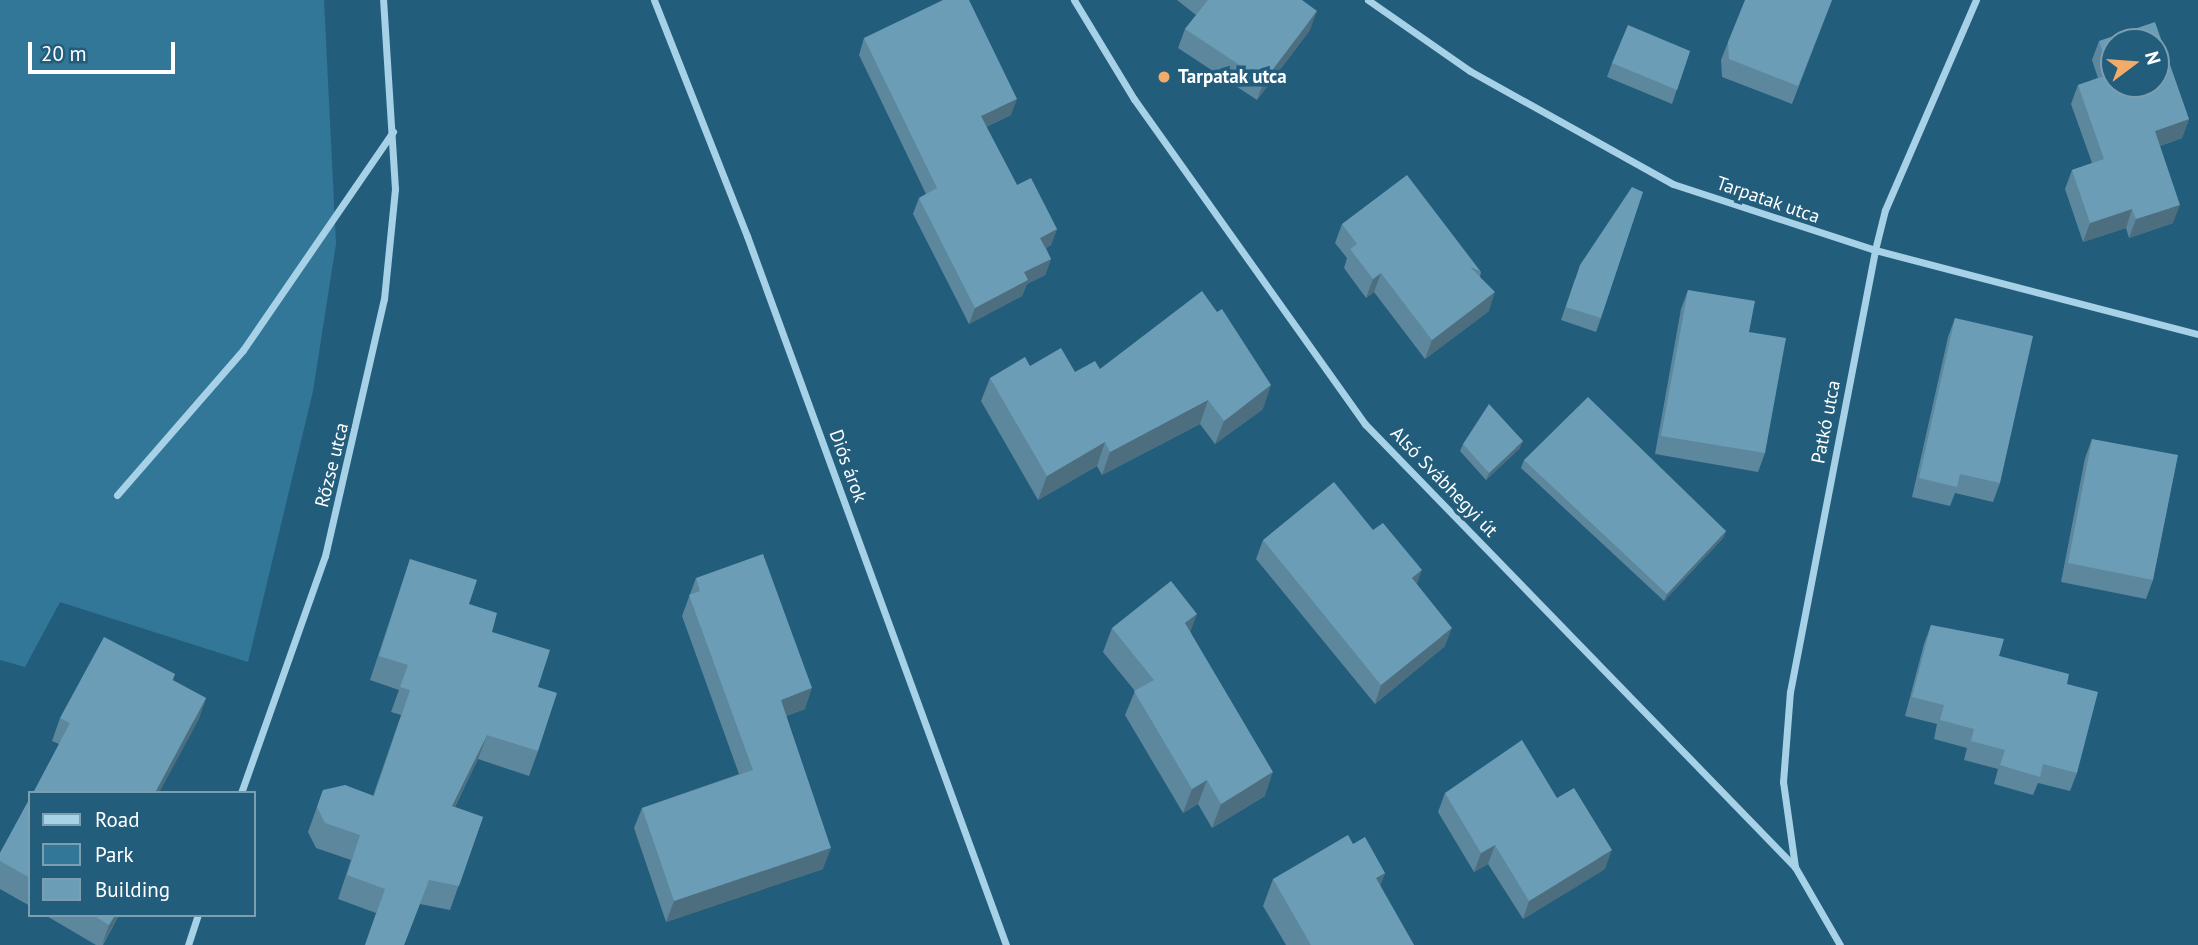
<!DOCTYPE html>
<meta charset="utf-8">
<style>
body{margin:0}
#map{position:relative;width:2198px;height:945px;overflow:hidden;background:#235d7c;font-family:"PT Sans",sans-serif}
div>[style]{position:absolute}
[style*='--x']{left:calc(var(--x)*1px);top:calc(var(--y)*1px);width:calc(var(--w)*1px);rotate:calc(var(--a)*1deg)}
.green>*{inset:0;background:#337798}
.street>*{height:7px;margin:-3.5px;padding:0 3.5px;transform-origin:3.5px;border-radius:3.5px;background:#a6d1e6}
.wall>*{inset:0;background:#5d879d}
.shaded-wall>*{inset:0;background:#4c6e7f}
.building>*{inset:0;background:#6c9db6}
.dots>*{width:19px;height:19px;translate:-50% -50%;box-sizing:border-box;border:4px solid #235d7c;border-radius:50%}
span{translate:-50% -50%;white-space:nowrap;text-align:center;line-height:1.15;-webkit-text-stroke:7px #235d7c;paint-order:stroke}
.poi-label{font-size:19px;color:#fff;font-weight:700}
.left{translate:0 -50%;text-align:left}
.street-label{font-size:19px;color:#fff}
.legend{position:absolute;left:28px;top:791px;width:228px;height:126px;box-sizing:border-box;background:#235d7c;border:2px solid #7b9eb0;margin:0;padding:9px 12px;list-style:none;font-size:21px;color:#fff}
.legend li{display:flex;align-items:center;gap:14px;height:35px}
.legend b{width:35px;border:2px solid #7b9eb0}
.north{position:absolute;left:2100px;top:28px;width:70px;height:70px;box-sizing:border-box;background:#235d7c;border:2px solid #7b9eb0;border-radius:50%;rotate:74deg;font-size:19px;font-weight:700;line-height:28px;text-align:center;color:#fff}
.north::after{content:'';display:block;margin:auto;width:24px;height:32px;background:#f1ac69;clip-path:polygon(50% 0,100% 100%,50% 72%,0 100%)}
.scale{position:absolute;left:28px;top:42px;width:147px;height:32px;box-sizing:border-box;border:4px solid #fff;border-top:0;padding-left:9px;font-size:21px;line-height:24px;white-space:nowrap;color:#fff;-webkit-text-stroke:5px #235d7c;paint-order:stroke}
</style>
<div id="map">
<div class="green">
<div style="clip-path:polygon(0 0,324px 0,336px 244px,313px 391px,248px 662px,60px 602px,25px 667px,0 660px)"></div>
</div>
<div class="street">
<div style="--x:654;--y:0;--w:254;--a:68.5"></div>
<div style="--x:747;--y:236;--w:755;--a:69.93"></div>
<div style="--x:1074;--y:0;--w:116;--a:58.8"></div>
<div style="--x:1134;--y:99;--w:399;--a:54.6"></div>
<div style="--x:1365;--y:424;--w:617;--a:45.85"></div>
<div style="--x:1795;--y:867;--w:90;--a:60"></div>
<div style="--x:1368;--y:0;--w:124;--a:34.8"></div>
<div style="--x:1470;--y:71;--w:232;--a:29.1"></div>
<div style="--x:1673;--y:184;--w:213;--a:18.1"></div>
<div style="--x:1875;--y:250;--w:334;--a:14.6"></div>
<div style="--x:117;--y:495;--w:192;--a:-49"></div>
<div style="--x:243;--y:350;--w:265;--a:-55.5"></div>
<div style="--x:241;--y:793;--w:251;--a:-70.5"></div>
<div style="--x:325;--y:556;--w:264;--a:-77.1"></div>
<div style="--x:384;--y:299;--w:111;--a:-84.3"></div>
<div style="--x:395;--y:189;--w:189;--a:-93.6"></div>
<div style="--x:1795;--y:867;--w:86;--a:-98"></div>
<div style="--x:1783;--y:782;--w:90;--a:-85.6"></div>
<div style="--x:1790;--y:692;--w:450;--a:-79.1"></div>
<div style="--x:1875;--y:250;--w:41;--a:-76"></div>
<div style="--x:1885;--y:210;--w:229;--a:-66.6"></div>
<div style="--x:188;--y:945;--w:32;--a:-72"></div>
</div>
<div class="wall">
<div style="clip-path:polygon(1177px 0,1302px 0,1310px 30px,1257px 100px,1178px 48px,1185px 29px,1196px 15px)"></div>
<div style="clip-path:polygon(1832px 0,1792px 104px,1722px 77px,1721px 60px,1728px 42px)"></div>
<div style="clip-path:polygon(864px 38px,1011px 115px,986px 127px,1017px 185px,1057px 229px,1051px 245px,1046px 248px,1051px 259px,1045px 275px,1027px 284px,1022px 296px,969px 324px,913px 214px,919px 198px,926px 194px,859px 55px)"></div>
<div style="clip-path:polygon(2099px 41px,2189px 119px,2182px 138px,2160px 146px,2173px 223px,2129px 238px,2126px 228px,2083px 242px,2065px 189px,2072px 170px,2092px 163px,2071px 104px,2078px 85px,2098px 78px,2092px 60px)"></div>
<div style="clip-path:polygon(1690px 51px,1672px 104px,1607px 77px,1612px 63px)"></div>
<div style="clip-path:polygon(1342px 224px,1481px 272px,1480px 277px,1489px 311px,1425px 359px,1374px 292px,1366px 298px,1344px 268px,1347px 258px,1335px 243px)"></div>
<div style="clip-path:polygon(1575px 279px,1601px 318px,1596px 332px,1561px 320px)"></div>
<div style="clip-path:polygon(1688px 290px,1749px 332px,1765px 453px,1758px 472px,1655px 454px,1681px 309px)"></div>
<div style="clip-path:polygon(1955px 318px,2000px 483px,1993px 502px,1955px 493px,1950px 506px,1912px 497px,1948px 337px)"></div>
<div style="clip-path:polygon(1030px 366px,1075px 372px,1100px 369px,1263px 409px,1215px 444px,1200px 424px,1102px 475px,1097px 466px,1038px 500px,981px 401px,990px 378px)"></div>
<div style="clip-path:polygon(2092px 439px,2153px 580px,2146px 599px,2061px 582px,2085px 458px)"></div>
<div style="clip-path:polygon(1463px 444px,1520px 448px,1486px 480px,1460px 451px)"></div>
<div style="clip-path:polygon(1524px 460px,1726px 531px,1723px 538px,1664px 601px,1521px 468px)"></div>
<div style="clip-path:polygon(1263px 540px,1417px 584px,1445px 646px,1375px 704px,1256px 559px)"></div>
<div style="clip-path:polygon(410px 559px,469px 604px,538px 687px,538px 751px,529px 776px,478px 759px,455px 807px,483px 817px,450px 910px,420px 904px,404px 945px,365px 945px,376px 913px,338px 899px,351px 860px,316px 848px,308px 832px,323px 790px,373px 796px,401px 715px,391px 712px,399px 690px,370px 680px)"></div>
<div style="clip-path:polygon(696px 578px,805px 709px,786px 716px,823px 869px,666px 922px,634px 828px,642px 808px,739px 774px,682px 616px)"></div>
<div style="clip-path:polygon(1931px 625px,1999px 656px,2067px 684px,2077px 773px,2070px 791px,2038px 783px,2033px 795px,1994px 784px,1998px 769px,1964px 760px,1967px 748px,1934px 739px,1937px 724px,1905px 716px,1924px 644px)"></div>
<div style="clip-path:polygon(1112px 628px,1190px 631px,1265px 796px,1212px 828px,1198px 804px,1183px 813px,1125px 715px,1135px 691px,1103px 652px)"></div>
<div style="clip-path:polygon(175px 674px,173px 680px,206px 698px,198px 721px,59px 744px,52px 741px,60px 718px)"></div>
<div style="clip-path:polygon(1445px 793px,1557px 798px,1605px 869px,1523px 919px,1488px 864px,1474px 872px,1438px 812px)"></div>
<div style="clip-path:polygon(30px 798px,30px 906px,0 889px,0 853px)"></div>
<div style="clip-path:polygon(1353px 844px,1385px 873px,1380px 886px,1414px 945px,1286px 945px,1263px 906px,1273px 879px)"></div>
<div style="clip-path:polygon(45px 915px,119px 915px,103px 945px,96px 945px)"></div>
</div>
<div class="shaded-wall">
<div style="clip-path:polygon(1317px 11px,1310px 30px,1257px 100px,1264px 81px)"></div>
<div style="clip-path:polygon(1017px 99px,1011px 115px,975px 132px,981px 116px)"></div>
<div style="clip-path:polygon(2189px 119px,2182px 138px,2148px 150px,2155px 131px)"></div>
<div style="clip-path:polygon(2180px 205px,2173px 223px,2129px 238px,2136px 219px)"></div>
<div style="clip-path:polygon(2132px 209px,2126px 228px,2083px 242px,2090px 223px)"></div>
<div style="clip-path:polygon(1057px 229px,1051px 245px,1034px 254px,1040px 238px)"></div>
<div style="clip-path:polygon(1051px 259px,1045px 275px,1027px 284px,1022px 296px,969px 324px,975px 308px,1024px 272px)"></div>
<div style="clip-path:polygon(1381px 273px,1374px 292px,1366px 298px,1373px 279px)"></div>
<div style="clip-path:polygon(1495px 292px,1489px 311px,1425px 359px,1432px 340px)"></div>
<div style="clip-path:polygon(1271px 385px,1263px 409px,1215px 444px,1224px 421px)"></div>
<div style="clip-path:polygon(1208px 400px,1200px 424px,1102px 475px,1110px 452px)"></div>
<div style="clip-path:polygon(1523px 441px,1520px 448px,1486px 480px,1489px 473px)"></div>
<div style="clip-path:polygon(1105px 442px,1097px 466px,1038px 500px,1047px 476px)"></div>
<div style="clip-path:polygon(1726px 531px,1723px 538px,1664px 601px,1667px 594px)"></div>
<div style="clip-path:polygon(1422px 570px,1415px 589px,1412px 578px)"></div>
<div style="clip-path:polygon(1197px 614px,1188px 638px,1185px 623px)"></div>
<div style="clip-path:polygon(1452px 628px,1445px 646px,1375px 704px,1381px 685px)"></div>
<div style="clip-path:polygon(812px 688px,805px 709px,773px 720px,781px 700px)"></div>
<div style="clip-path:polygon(206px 698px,198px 721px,159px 793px,155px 793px)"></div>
<div style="clip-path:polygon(487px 735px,478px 759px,443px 830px,452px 806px)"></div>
<div style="clip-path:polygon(1273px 772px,1265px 796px,1212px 828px,1221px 804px)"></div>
<div style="clip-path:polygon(1207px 780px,1198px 804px,1183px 813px,1192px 789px)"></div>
<div style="clip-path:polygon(1495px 845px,1488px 864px,1474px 872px,1481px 853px)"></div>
<div style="clip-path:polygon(831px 848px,823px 869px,666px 922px,674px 901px)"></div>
<div style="clip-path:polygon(1612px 850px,1605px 869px,1523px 919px,1529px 901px)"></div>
<div style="clip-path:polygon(1385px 873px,1375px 900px,1376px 878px)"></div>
<div style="clip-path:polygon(115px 915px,119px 915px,102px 945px,109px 925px)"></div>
</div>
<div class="building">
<div style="clip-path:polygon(943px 0,969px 0,1017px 99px,981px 116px,1017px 185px,1031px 178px,1057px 229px,1040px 238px,1051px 259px,1024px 272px,1028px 280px,975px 308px,919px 198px,937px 188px,864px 38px)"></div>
<div style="clip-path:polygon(1208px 0,1302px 0,1317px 11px,1264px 81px,1185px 29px)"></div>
<div style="clip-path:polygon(1745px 0,1832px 0,1798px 86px,1729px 59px,1728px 42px)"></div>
<div style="clip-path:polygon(evenodd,2155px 22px,2189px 119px,2155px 131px,2180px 205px,2136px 219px,2132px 209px,2090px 223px,2072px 170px,2104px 159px,2078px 85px,2110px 74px,2099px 41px,2155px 22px,2114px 42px,2156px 42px,2156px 84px,2114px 84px,2114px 42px)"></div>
<div style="clip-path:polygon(1628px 25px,1690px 51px,1677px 90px,1612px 63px)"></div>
<div style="clip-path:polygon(1407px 175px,1481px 272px,1471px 268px,1495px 292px,1432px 340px,1381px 273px,1373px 279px,1350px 249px,1357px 244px,1342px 224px)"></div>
<div style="clip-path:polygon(1632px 187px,1643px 192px,1601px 318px,1566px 307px,1580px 265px)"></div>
<div style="clip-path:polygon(1688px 290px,1755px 301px,1749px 332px,1786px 338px,1765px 453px,1661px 436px)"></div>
<div style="clip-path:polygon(1202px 291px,1217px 312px,1222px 309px,1271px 385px,1224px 421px,1208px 400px,1110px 452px,1105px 442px,1047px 476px,990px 378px,1025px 357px,1030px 366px,1061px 348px,1075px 372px,1095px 361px,1100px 369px)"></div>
<div style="clip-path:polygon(1955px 318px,2033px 336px,2000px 483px,1960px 474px,1957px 487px,1919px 478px)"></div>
<div style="clip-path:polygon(1588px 397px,1726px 531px,1667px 594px,1524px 460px)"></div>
<div style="clip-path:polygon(1489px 404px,1523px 441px,1489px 473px,1463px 444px)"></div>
<div style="clip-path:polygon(2092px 439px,2178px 455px,2153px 580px,2068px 563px)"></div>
<div style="clip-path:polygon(1334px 482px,1373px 530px,1383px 523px,1422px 570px,1412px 578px,1452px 628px,1381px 685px,1263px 540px)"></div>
<div style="clip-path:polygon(763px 554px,812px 688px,781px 700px,831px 848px,674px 901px,642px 808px,753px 770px,689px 595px,700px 591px,696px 578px)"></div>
<div style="clip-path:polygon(410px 559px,477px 580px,469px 604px,497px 613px,492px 632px,550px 650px,538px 687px,557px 693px,538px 751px,487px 735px,452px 806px,483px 817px,459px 886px,429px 880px,404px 945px,365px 945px,385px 889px,347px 875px,360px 835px,325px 823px,317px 807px,323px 790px,345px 785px,374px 796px,410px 690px,400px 687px,408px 665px,379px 656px)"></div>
<div style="clip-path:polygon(1171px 581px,1197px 614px,1185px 623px,1273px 772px,1221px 804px,1207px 780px,1192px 789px,1134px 691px,1154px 680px,1112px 628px)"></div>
<div style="clip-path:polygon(1931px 625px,2004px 639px,1999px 656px,2069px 674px,2067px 684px,2098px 692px,2077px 773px,2043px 764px,2040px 777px,2000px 765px,2005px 750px,1971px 741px,1974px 729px,1940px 720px,1944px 705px,1912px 697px)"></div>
<div style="clip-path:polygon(104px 637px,175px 674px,172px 680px,206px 698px,155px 793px,33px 793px,70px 723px,60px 718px)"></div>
<div style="clip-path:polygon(1522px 740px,1557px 798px,1574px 788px,1612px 850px,1529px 901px,1495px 845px,1481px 853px,1445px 793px)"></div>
<div style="clip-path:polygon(30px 798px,30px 878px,0 861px,0 853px)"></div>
<div style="clip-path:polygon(1348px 835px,1353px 844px,1365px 837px,1385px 873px,1376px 878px,1414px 945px,1311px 945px,1273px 879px)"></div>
<div style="clip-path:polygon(93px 915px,115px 915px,109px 925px)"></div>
</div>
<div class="dots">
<div style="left:1164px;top:77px;background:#f1ac69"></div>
</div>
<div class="poi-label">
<span class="left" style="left:1178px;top:77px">Tarpatak utca</span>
</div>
<div class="street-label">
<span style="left:1768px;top:200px;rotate:19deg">Tarpatak utca</span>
<span style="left:1826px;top:422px;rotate:-79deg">Patkó utca</span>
<span style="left:332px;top:465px;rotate:-76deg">Rőzse utca</span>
<span style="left:848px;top:466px;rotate:70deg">Diós árok</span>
<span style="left:1444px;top:482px;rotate:46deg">Alsó Svábhegyi út</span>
</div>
<ul class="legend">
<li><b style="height:9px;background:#a6d1e6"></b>Road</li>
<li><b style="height:19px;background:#337798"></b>Park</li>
<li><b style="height:19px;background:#6c9db6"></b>Building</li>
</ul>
<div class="north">N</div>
<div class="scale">20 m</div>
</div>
